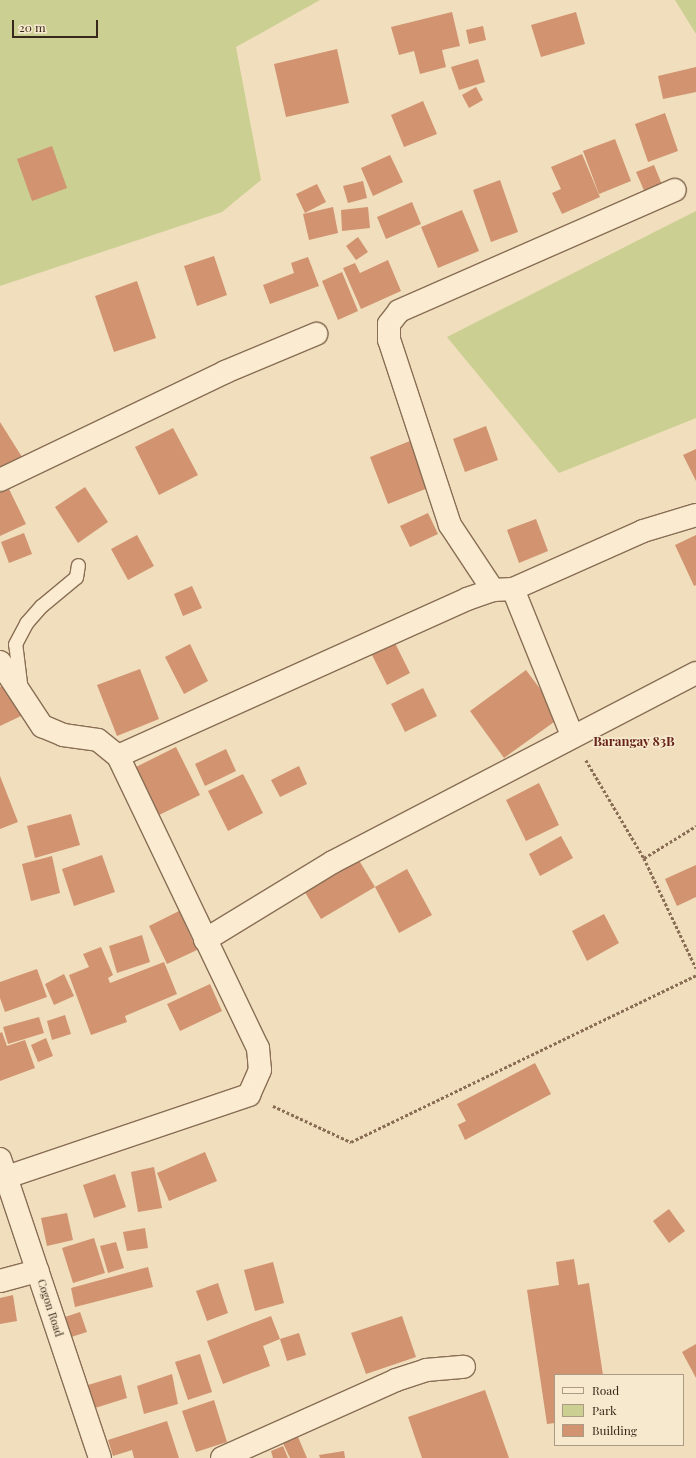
<!DOCTYPE html>
<style>
body{margin:0}
#map{position:relative;width:696px;height:1458px;overflow:hidden;background:#f0debd;font-family:"Playfair Display",serif}
div>[style]{position:absolute}
[style*='--x']{left:calc(var(--x)*1px);top:calc(var(--y)*1px);width:calc(var(--w)*1px);rotate:calc(var(--a)*1deg)}
.green>*{inset:0;background:#cbcf91}
.building>*{inset:0;background:#d19370}
.path>*{height:2.5px;margin-top:-1.25px;transform-origin:0;background:repeating-linear-gradient(90deg,#896e55 0 3px,transparent 0 5px)}
.roads{filter:drop-shadow(1px 0 #896e55) drop-shadow(-1px 0 #896e55) drop-shadow(0 1px #896e55) drop-shadow(0 -1px #896e55)}
.service>*{height:13px;margin:-6.5px;padding:0 6.5px;transform-origin:6.5px;border-radius:6.5px;background:#fbecd1}
.minor>*{height:22px;margin:-11px;padding:0 11px;transform-origin:11px;border-radius:11px;background:#fbecd1}
.tertiary>*{height:22px;margin:-11px;padding:0 11px;transform-origin:11px;border-radius:11px;background:#fbecd1}
span{translate:-50% -50%;white-space:nowrap;text-align:center;line-height:1.15;-webkit-text-stroke:3.5px #f7e9cd;paint-order:stroke}
.street-label{font-size:11px;color:#38271b}
.quarter-label{font-size:13px;color:#672318;font-weight:700}
.legend{position:absolute;left:554px;top:1374px;width:130px;height:72px;box-sizing:border-box;background:#f7e9cd;border:1px solid #ab9b86;margin:0;padding:5px 7px;list-style:none;font-size:12px;color:#38271b}
.legend li{display:flex;align-items:center;gap:8px;height:20px}
.legend b{width:20px;border:1px solid #ab9b86}
.scale{position:absolute;left:12px;top:20px;width:86px;height:18px;box-sizing:border-box;border:2px solid #38271b;border-top:0;padding-left:5px;font-size:12px;line-height:14px;white-space:nowrap;color:#38271b;-webkit-text-stroke:3px #f7e9cd;paint-order:stroke}
</style>
<div id="map">
<div class="green">
<div style="clip-path:polygon(0 0,320px 0,236px 47px,261px 180px,222px 212px,0 286px)"></div>
<div style="clip-path:polygon(675px 0,696px 0,696px 34px)"></div>
<div style="clip-path:polygon(696px 211px,696px 418px,559px 473px,447px 337px)"></div>
</div>
<div class="building">
<div style="clip-path:polygon(452px 12px,460px 46px,442px 50px,446px 67px,420px 74px,414px 51px,399px 55px,391px 27px)"></div>
<div style="clip-path:polygon(576px 12px,585px 44px,541px 57px,531px 25px)"></div>
<div style="clip-path:polygon(483px 26px,486px 40px,469px 44px,466px 30px)"></div>
<div style="clip-path:polygon(337px 49px,349px 103px,286px 117px,274px 64px)"></div>
<div style="clip-path:polygon(478px 59px,485px 82px,459px 90px,451px 67px)"></div>
<div style="clip-path:polygon(696px 67px,696px 92px,663px 99px,658px 76px)"></div>
<div style="clip-path:polygon(476px 87px,483px 100px,469px 108px,462px 95px)"></div>
<div style="clip-path:polygon(423px 101px,437px 134px,404px 147px,391px 115px)"></div>
<div style="clip-path:polygon(665px 113px,678px 151px,648px 162px,635px 124px)"></div>
<div style="clip-path:polygon(615px 139px,631px 181px,599px 194px,583px 151px)"></div>
<div style="clip-path:polygon(52px 146px,67px 188px,32px 201px,17px 159px)"></div>
<div style="clip-path:polygon(582px 154px,600px 197px,562px 214px,552px 193px,561px 189px,551px 167px)"></div>
<div style="clip-path:polygon(390px 155px,403px 182px,373px 196px,361px 168px)"></div>
<div style="clip-path:polygon(654px 165px,663px 187px,646px 195px,636px 172px)"></div>
<div style="clip-path:polygon(500px 180px,518px 232px,491px 242px,473px 190px)"></div>
<div style="clip-path:polygon(363px 181px,367px 198px,348px 203px,343px 186px)"></div>
<div style="clip-path:polygon(317px 184px,326px 202px,305px 213px,296px 194px)"></div>
<div style="clip-path:polygon(412px 202px,421px 224px,386px 239px,377px 217px)"></div>
<div style="clip-path:polygon(333px 207px,338px 233px,309px 240px,303px 214px)"></div>
<div style="clip-path:polygon(368px 207px,370px 228px,342px 231px,341px 210px)"></div>
<div style="clip-path:polygon(462px 210px,479px 251px,438px 268px,421px 227px)"></div>
<div style="clip-path:polygon(358px 237px,368px 252px,356px 260px,346px 246px)"></div>
<div style="clip-path:polygon(214px 256px,227px 295px,197px 306px,184px 266px)"></div>
<div style="clip-path:polygon(308px 257px,319px 286px,270px 304px,263px 285px,294px 273px,291px 263px)"></div>
<div style="clip-path:polygon(388px 260px,401px 291px,361px 309px,343px 268px,355px 263px,360px 273px)"></div>
<div style="clip-path:polygon(342px 272px,358px 311px,338px 320px,322px 281px)"></div>
<div style="clip-path:polygon(137px 281px,156px 338px,114px 352px,95px 296px)"></div>
<div style="clip-path:polygon(0 422px,22px 457px,0 470px)"></div>
<div style="clip-path:polygon(486px 426px,498px 460px,465px 472px,453px 439px)"></div>
<div style="clip-path:polygon(173px 428px,198px 475px,159px 495px,135px 447px)"></div>
<div style="clip-path:polygon(410px 441px,428px 488px,388px 504px,370px 457px)"></div>
<div style="clip-path:polygon(696px 449px,696px 481px,683px 455px)"></div>
<div style="clip-path:polygon(8px 487px,26px 524px,0 536px,0 491px)"></div>
<div style="clip-path:polygon(85px 487px,108px 522px,78px 543px,55px 507px)"></div>
<div style="clip-path:polygon(428px 513px,438px 534px,410px 547px,400px 526px)"></div>
<div style="clip-path:polygon(536px 519px,548px 551px,519px 563px,507px 530px)"></div>
<div style="clip-path:polygon(24px 533px,32px 554px,9px 563px,1px 542px)"></div>
<div style="clip-path:polygon(137px 535px,154px 566px,128px 580px,111px 549px)"></div>
<div style="clip-path:polygon(696px 535px,696px 585px,694px 586px,675px 545px)"></div>
<div style="clip-path:polygon(192px 586px,202px 608px,183px 616px,174px 594px)"></div>
<div style="clip-path:polygon(395px 643px,410px 673px,387px 685px,372px 655px)"></div>
<div style="clip-path:polygon(190px 644px,208px 681px,184px 694px,165px 657px)"></div>
<div style="clip-path:polygon(140px 669px,159px 719px,117px 736px,97px 685px)"></div>
<div style="clip-path:polygon(526px 670px,561px 717px,504px 758px,470px 711px)"></div>
<div style="clip-path:polygon(3px 685px,21px 716px,0 726px,0 687px)"></div>
<div style="clip-path:polygon(423px 688px,437px 716px,405px 732px,391px 704px)"></div>
<div style="clip-path:polygon(176px 747px,200px 795px,159px 815px,136px 767px)"></div>
<div style="clip-path:polygon(226px 749px,236px 771px,205px 786px,195px 764px)"></div>
<div style="clip-path:polygon(299px 766px,307px 784px,280px 797px,271px 780px)"></div>
<div style="clip-path:polygon(243px 774px,263px 813px,228px 831px,208px 791px)"></div>
<div style="clip-path:polygon(0 776px,18px 822px,0 829px)"></div>
<div style="clip-path:polygon(539px 783px,559px 825px,526px 841px,506px 800px)"></div>
<div style="clip-path:polygon(71px 814px,80px 845px,35px 858px,27px 826px)"></div>
<div style="clip-path:polygon(561px 836px,573px 858px,540px 876px,529px 854px)"></div>
<div style="clip-path:polygon(102px 855px,115px 892px,74px 906px,62px 869px)"></div>
<div style="clip-path:polygon(52px 856px,60px 893px,31px 901px,22px 864px)"></div>
<div style="clip-path:polygon(357px 857px,375px 887px,321px 919px,303px 889px)"></div>
<div style="clip-path:polygon(696px 865px,696px 897px,677px 906px,665px 879px)"></div>
<div style="clip-path:polygon(407px 869px,432px 915px,399px 933px,375px 887px)"></div>
<div style="clip-path:polygon(179px 911px,197px 950px,167px 964px,149px 926px)"></div>
<div style="clip-path:polygon(604px 914px,619px 943px,587px 961px,572px 931px)"></div>
<div style="clip-path:polygon(142px 935px,150px 962px,117px 973px,109px 946px)"></div>
<div style="clip-path:polygon(101px 947px,113px 975px,108px 978px,110px 983px,164px 962px,177px 994px,125px 1016px,127px 1022px,91px 1035px,69px 975px,89px 967px,83px 954px)"></div>
<div style="clip-path:polygon(37px 969px,47px 997px,5px 1012px,0 998px,0 982px)"></div>
<div style="clip-path:polygon(64px 974px,74px 996px,54px 1005px,45px 984px)"></div>
<div style="clip-path:polygon(210px 984px,222px 1011px,180px 1031px,167px 1004px)"></div>
<div style="clip-path:polygon(65px 1015px,71px 1034px,52px 1040px,47px 1021px)"></div>
<div style="clip-path:polygon(39px 1017px,44px 1033px,8px 1044px,3px 1027px)"></div>
<div style="clip-path:polygon(2px 1032px,7px 1046px,25px 1040px,35px 1068px,0 1081px,0 1033px)"></div>
<div style="clip-path:polygon(46px 1038px,53px 1056px,38px 1062px,31px 1045px)"></div>
<div style="clip-path:polygon(535px 1063px,551px 1094px,465px 1140px,458px 1125px,466px 1121px,457px 1104px)"></div>
<div style="clip-path:polygon(205px 1152px,217px 1181px,169px 1201px,157px 1173px)"></div>
<div style="clip-path:polygon(154px 1167px,162px 1208px,138px 1212px,131px 1172px)"></div>
<div style="clip-path:polygon(115px 1174px,126px 1207px,94px 1218px,83px 1185px)"></div>
<div style="clip-path:polygon(669px 1209px,685px 1231px,669px 1243px,653px 1221px)"></div>
<div style="clip-path:polygon(67px 1213px,73px 1240px,47px 1246px,41px 1218px)"></div>
<div style="clip-path:polygon(145px 1228px,148px 1248px,127px 1251px,123px 1232px)"></div>
<div style="clip-path:polygon(94px 1238px,105px 1273px,73px 1283px,62px 1248px)"></div>
<div style="clip-path:polygon(116px 1242px,124px 1268px,108px 1273px,100px 1246px)"></div>
<div style="clip-path:polygon(574px 1259px,578px 1285px,589px 1283px,603px 1375px,555px 1375px,555px 1423px,547px 1424px,527px 1290px,559px 1285px,556px 1262px)"></div>
<div style="clip-path:polygon(273px 1262px,284px 1303px,255px 1311px,244px 1270px)"></div>
<div style="clip-path:polygon(148px 1267px,153px 1287px,75px 1307px,71px 1288px)"></div>
<div style="clip-path:polygon(218px 1283px,228px 1313px,207px 1321px,196px 1291px)"></div>
<div style="clip-path:polygon(13px 1295px,17px 1321px,0 1324px,0 1298px)"></div>
<div style="clip-path:polygon(80px 1312px,87px 1332px,68px 1338px,62px 1318px)"></div>
<div style="clip-path:polygon(271px 1316px,280px 1339px,263px 1346px,270px 1366px,223px 1384px,207px 1341px)"></div>
<div style="clip-path:polygon(402px 1316px,416px 1357px,366px 1374px,351px 1333px)"></div>
<div style="clip-path:polygon(299px 1333px,306px 1355px,287px 1361px,280px 1339px)"></div>
<div style="clip-path:polygon(696px 1344px,696px 1378px,682px 1352px)"></div>
<div style="clip-path:polygon(200px 1354px,212px 1392px,188px 1400px,175px 1362px)"></div>
<div style="clip-path:polygon(172px 1374px,178px 1404px,144px 1414px,137px 1386px)"></div>
<div style="clip-path:polygon(121px 1375px,127px 1398px,95px 1408px,88px 1385px)"></div>
<div style="clip-path:polygon(485px 1390px,509px 1458px,422px 1458px,408px 1417px)"></div>
<div style="clip-path:polygon(214px 1400px,227px 1442px,196px 1452px,182px 1411px)"></div>
<div style="clip-path:polygon(167px 1421px,179px 1458px,134px 1458px,132px 1450px,113px 1456px,108px 1440px)"></div>
<div style="clip-path:polygon(298px 1437px,307px 1458px,290px 1458px,283px 1443px)"></div>
<div style="clip-path:polygon(283px 1446px,288px 1458px,273px 1458px,271px 1451px)"></div>
<div style="clip-path:polygon(344px 1451px,345px 1458px,320px 1458px,319px 1455px)"></div>
</div>
<div class="path">
<div style="--x:586;--y:760;--w:114;--a:59.4"></div>
<div style="--x:644;--y:858;--w:122;--a:64.7"></div>
<div style="--x:644;--y:858;--w:61;--a:-31.6"></div>
<div style="--x:273;--y:1106;--w:86;--a:24.8"></div>
<div style="--x:351;--y:1142;--w:383;--a:-25.8"></div>
</div>
<div class="roads">
<div class="service">
<div style="--x:20;--y:683;--w:39;--a:-97"></div>
<div style="--x:15;--y:644;--w:24;--a:-62"></div>
<div style="--x:26;--y:623;--w:23;--a:-49"></div>
<div style="--x:41;--y:606;--w:45;--a:-39.6"></div>
<div style="--x:76;--y:577;--w:12;--a:-81"></div>
</div>
<div class="minor">
<div style="--x:0;--y:480;--w:250;--a:-25.6"></div>
<div style="--x:225;--y:372;--w:99;--a:-22.7"></div>
<div style="--x:513;--y:589;--w:157;--a:68"></div>
<div style="--x:493;--y:590;--w:78;--a:-123.5"></div>
<div style="--x:450;--y:525;--w:195;--a:-108.2"></div>
<div style="--x:389;--y:340;--w:16;--a:-90"></div>
<div style="--x:389;--y:324;--w:16;--a:-52"></div>
<div style="--x:399;--y:311;--w:301;--a:-23.7"></div>
<div style="--x:0;--y:662;--w:77;--a:56.7"></div>
<div style="--x:42;--y:726;--w:23;--a:23"></div>
<div style="--x:63;--y:735;--w:35;--a:8"></div>
<div style="--x:98;--y:740;--w:26;--a:39"></div>
<div style="--x:118;--y:756;--w:324;--a:64.4"></div>
<div style="--x:258;--y:1048;--w:22;--a:85"></div>
<div style="--x:260;--y:1070;--w:27;--a:114"></div>
<div style="--x:249;--y:1095;--w:256;--a:161.3"></div>
<div style="--x:118;--y:756;--w:383;--a:-24.2"></div>
<div style="--x:467;--y:599;--w:28;--a:-19"></div>
<div style="--x:493;--y:590;--w:20;--a:-3"></div>
<div style="--x:513;--y:589;--w:142;--a:-24"></div>
<div style="--x:643;--y:531;--w:55;--a:-16.8"></div>
<div style="--x:205;--y:940;--w:150;--a:-31.4"></div>
<div style="--x:333;--y:862;--w:409;--a:-27.5"></div>
<div style="--x:0;--y:1281;--w:39;--a:-15"></div>
<div style="--x:222;--y:1458;--w:191;--a:-24.1"></div>
<div style="--x:396;--y:1380;--w:32;--a:-18"></div>
<div style="--x:426;--y:1370;--w:38;--a:-5"></div>
</div>
<div class="tertiary">
<div style="--x:0;--y:1159;--w:315;--a:71.5"></div>
</div>
</div>
<div class="street-label">
<span style="left:50px;top:1308px;rotate:72deg">Cogon Road</span>
</div>
<div class="quarter-label">
<span style="left:634px;top:741px">Barangay 83B</span>
</div>
<ul class="legend">
<li><b style="height:5px;background:#fbecd1"></b>Road</li>
<li><b style="height:11px;background:#cbcf91"></b>Park</li>
<li><b style="height:11px;background:#d19370"></b>Building</li>
</ul>
<div class="scale">20 m</div>
</div>
